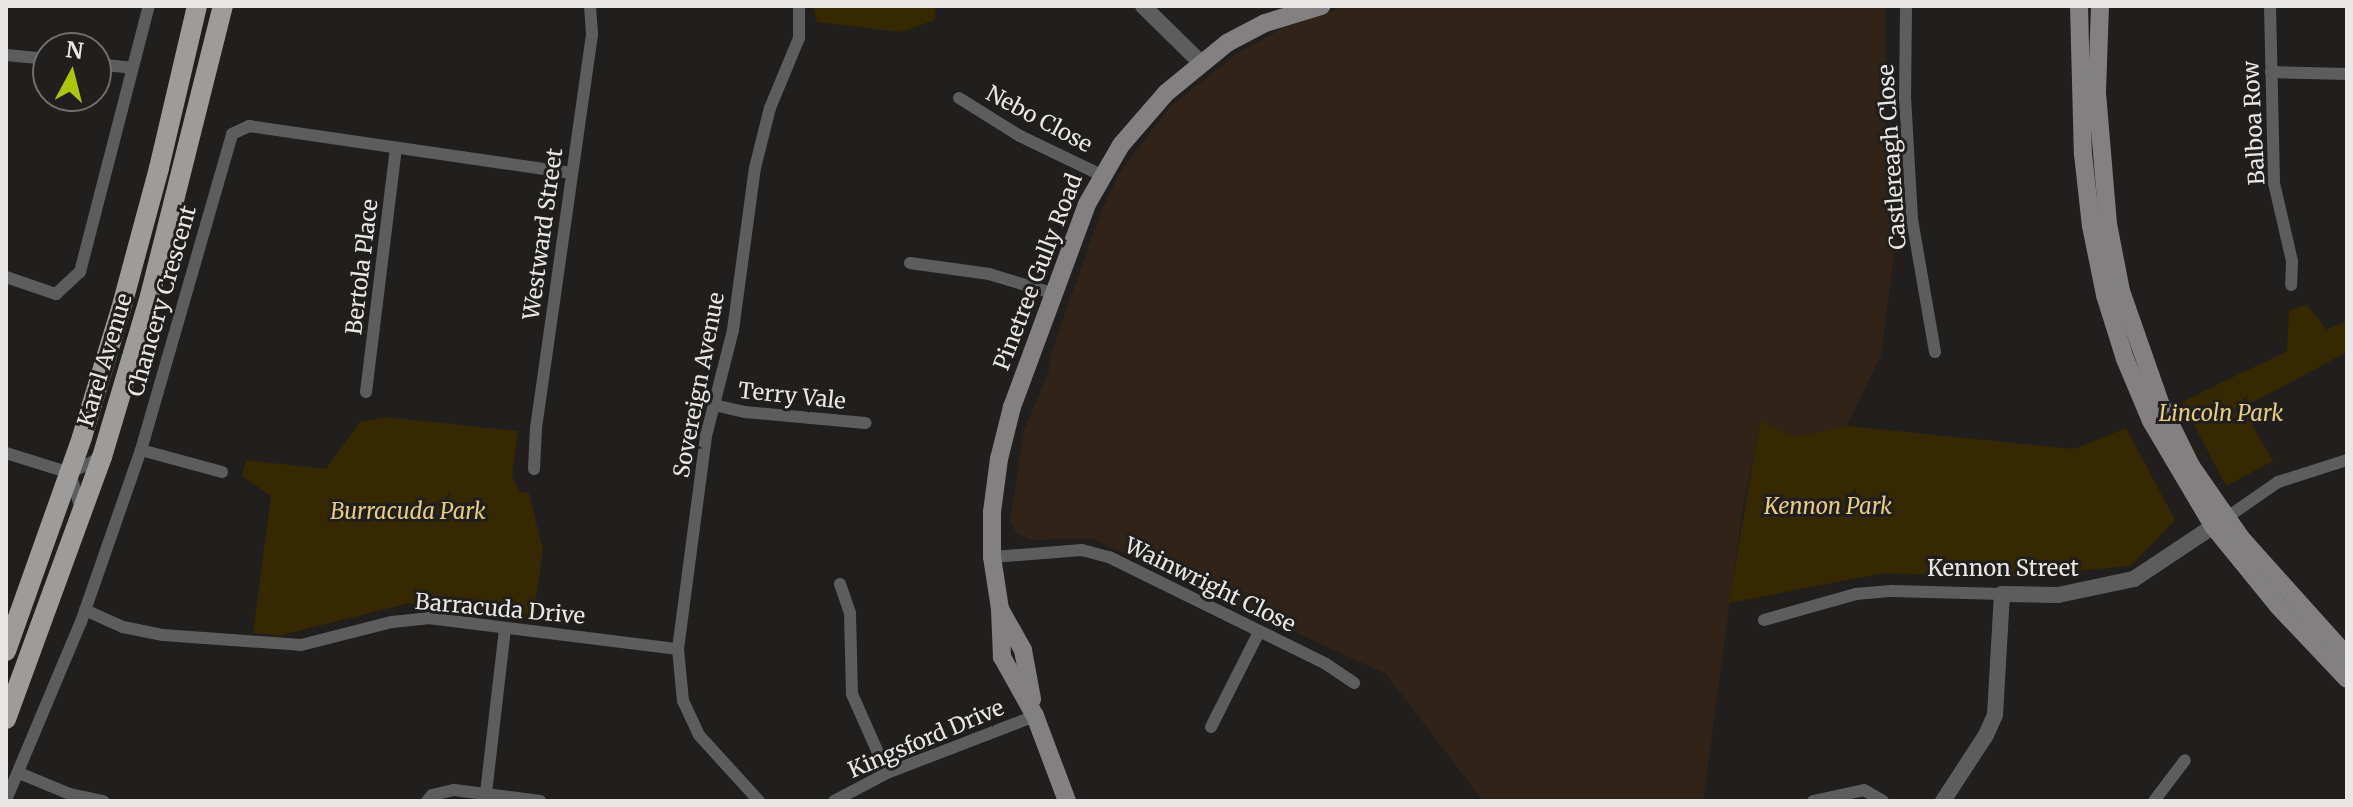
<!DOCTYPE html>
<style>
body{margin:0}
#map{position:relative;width:2353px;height:807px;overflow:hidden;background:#201f1d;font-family:Merriweather,serif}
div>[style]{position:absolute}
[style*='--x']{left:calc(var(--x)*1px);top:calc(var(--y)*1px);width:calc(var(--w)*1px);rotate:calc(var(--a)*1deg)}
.education>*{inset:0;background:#312317}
.green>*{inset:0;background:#362800}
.minor>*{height:12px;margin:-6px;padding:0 6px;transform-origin:6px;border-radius:6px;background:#5e5d5d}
.tertiary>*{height:16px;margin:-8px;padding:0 8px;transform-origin:8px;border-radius:8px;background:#5e5d5d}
.secondary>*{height:18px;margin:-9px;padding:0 9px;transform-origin:9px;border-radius:9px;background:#828080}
.primary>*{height:20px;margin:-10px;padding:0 10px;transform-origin:10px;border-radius:10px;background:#9e9b9b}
span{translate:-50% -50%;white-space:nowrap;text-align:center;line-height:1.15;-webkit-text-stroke:6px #201f1d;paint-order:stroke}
.street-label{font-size:22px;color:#e8e7e6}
.park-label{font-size:22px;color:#e7cb7e;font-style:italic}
.frame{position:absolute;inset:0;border:8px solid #e8e7e6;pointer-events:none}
.north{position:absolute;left:32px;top:32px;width:80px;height:80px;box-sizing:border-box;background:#201f1d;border:2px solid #706f6d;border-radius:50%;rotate:7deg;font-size:22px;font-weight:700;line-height:32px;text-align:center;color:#e8e7e6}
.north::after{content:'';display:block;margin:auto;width:28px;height:36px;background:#adc60d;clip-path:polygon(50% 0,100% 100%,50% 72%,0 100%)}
</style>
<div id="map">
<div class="education">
<div style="clip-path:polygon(1346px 6px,1885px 6px,1887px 186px,1896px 239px,1881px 355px,1847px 426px,1795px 437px,1760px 422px,1742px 512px,1703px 801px,1483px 801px,1386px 674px,1091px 538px,1032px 540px,1017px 534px,1010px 522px,1024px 430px,1049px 371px,1051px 353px,1102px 209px,1120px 172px,1172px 105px,1238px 53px,1285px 27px)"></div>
</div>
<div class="green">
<div style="clip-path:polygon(813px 6px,936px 6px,935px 20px,901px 32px,817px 22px)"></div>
<div style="clip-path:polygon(2307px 305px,2327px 330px,2347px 320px,2347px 352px,2248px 405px,2253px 427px,2273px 461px,2226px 486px,2182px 402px,2287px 351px,2289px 310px)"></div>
<div style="clip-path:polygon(385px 417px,518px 431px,512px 476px,520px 492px,529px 493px,543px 550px,533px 618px,410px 603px,278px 636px,253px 633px,271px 496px,242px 476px,246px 460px,326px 469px,360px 422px)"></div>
<div style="clip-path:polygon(1760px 421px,1795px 437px,1847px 426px,2074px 449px,2126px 428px,2175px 520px,2131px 566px,2002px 577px,1884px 573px,1729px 603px)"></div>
</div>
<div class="minor">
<div style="--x:1906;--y:6;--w:91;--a:90.6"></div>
<div style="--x:1905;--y:97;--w:122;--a:86.7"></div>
<div style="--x:1912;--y:219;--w:135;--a:80.2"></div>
<div style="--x:2270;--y:6;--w:177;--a:88.7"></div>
<div style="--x:2274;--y:183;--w:80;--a:77"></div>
<div style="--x:2292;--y:261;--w:24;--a:92"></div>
<div style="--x:6;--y:55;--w:42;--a:5.4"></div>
<div style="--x:96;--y:64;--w:36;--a:6"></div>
<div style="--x:2271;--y:72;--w:76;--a:1.5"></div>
<div style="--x:959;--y:98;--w:72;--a:31.9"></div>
<div style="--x:1020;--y:136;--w:90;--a:25.7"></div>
<div style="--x:910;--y:263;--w:80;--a:7.9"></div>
<div style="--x:989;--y:274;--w:66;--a:16.8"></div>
<div style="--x:6;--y:277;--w:53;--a:18.8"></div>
<div style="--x:56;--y:294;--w:33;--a:-43"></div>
<div style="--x:80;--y:272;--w:275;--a:-75.5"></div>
<div style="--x:366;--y:392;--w:246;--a:-83"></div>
<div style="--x:714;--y:405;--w:32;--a:13"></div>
<div style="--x:745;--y:412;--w:121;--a:5.2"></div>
<div style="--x:141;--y:450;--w:84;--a:15.2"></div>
<div style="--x:6;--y:453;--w:67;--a:17.4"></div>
<div style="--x:534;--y:469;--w:41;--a:-87.2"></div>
<div style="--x:536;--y:428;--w:398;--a:-81.9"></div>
<div style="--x:592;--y:34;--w:28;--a:-94"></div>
<div style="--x:81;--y:509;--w:38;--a:-107"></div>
<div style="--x:70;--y:473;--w:36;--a:-27"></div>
<div style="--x:2226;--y:518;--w:63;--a:-34.7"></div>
<div style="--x:2278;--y:482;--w:72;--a:-17.7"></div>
<div style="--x:992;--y:557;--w:90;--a:-4.4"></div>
<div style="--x:1082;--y:550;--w:28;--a:15"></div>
<div style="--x:1109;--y:557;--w:242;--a:26.2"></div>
<div style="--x:1326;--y:664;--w:34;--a:34"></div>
<div style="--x:840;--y:584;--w:31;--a:71"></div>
<div style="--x:850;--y:613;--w:81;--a:88.6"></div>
<div style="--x:852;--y:694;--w:86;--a:66.1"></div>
<div style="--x:85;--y:610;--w:42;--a:24.1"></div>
<div style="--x:123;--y:627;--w:41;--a:11.3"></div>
<div style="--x:163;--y:635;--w:138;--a:4.1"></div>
<div style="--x:301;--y:645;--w:94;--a:-14.2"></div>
<div style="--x:392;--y:622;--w:36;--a:-6"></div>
<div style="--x:428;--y:618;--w:252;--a:7.1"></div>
<div style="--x:1764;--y:620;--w:96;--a:-15.8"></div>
<div style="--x:1856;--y:594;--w:36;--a:-5"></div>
<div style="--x:1892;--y:591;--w:110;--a:1.6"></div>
<div style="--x:1211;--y:727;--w:106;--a:-63.2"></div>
<div style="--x:19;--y:773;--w:55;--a:22.4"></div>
<div style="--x:70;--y:794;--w:34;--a:12"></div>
<div style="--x:486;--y:793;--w:166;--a:-83.4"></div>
<div style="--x:6;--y:800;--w:193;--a:-67.2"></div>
<div style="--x:81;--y:622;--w:182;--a:-70.8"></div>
<div style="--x:141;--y:450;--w:329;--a:-73.9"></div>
<div style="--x:232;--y:134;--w:19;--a:-25"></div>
<div style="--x:249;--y:126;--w:326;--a:8.3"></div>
<div style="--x:427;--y:801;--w:8;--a:-50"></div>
<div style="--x:432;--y:795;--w:23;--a:-13"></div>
<div style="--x:454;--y:790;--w:87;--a:7.3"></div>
<div style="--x:759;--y:801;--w:89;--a:-132.3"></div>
<div style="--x:699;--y:735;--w:38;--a:-115"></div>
<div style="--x:683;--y:701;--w:52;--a:-95.5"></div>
<div style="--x:678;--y:649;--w:215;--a:-82.5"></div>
<div style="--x:706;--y:436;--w:109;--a:-75.7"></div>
<div style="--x:733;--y:330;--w:163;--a:-82.3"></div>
<div style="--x:755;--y:168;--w:62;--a:-76"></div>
<div style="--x:770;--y:108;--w:76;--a:-67.5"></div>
<div style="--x:799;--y:38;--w:32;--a:-90"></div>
<div style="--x:834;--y:801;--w:60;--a:-27.8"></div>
<div style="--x:887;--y:773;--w:159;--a:-21.1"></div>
<div style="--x:1813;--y:801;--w:52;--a:-12.2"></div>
<div style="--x:1864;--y:790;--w:22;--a:30"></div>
<div style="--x:2154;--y:801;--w:51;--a:-52.9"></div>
</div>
<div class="tertiary">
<div style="--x:1143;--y:6;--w:81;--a:44.5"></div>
<div style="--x:1943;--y:801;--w:79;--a:-56.9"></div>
<div style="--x:1986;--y:735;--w:22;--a:-66"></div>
<div style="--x:1995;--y:715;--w:121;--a:-86.7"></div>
<div style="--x:2002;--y:594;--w:56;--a:1"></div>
<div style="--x:2058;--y:595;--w:78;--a:-11.9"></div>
<div style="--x:2134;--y:579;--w:105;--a:-33.7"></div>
</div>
<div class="secondary">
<div style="--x:2079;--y:6;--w:148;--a:88.5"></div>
<div style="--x:2083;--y:154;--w:72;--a:83.7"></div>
<div style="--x:2091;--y:226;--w:70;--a:78.5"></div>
<div style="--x:2105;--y:295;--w:67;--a:72.6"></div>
<div style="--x:2125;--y:359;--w:67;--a:67.2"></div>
<div style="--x:2151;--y:421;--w:122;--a:59.4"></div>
<div style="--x:2213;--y:526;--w:103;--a:50.9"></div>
<div style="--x:2278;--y:606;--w:100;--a:46.6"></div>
<div style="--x:2100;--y:6;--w:87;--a:92"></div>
<div style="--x:2097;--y:93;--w:131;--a:85.2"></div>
<div style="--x:2108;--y:224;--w:68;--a:79"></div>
<div style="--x:2121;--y:291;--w:121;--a:70.7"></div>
<div style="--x:2161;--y:405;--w:68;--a:63.8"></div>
<div style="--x:2191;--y:466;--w:88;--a:55.2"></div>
<div style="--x:2241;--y:538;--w:159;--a:48.1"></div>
<div style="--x:1000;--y:609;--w:47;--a:60.7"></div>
<div style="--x:1023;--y:650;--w:50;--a:79.6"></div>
<div style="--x:1067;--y:801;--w:91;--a:-110.6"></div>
<div style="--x:1035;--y:716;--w:68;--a:-119.2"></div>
<div style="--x:1002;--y:657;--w:48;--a:-92.4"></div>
<div style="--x:1000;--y:609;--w:53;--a:-98.7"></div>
<div style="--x:992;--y:557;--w:45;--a:-90"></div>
<div style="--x:992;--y:512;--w:53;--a:-82.5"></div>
<div style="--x:999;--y:459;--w:54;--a:-76"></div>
<div style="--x:1012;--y:407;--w:216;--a:-69.7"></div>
<div style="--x:1087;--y:204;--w:68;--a:-60"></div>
<div style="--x:1121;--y:145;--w:69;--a:-49.1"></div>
<div style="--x:1166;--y:93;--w:79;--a:-39.3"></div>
<div style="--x:1227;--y:43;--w:43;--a:-27.8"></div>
<div style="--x:1265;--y:23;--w:59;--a:-16.9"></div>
</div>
<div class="primary">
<div style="--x:6;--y:651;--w:227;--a:-70.4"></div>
<div style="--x:82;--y:437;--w:134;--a:-73.1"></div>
<div style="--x:121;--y:309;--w:146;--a:-74.9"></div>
<div style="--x:159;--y:168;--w:166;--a:-76.8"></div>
<div style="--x:6;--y:719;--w:279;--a:-69.9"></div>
<div style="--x:102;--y:457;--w:168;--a:-73.4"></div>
<div style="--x:150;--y:296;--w:299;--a:-75.9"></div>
</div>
<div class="street-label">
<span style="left:1039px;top:119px;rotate:28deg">Nebo Close</span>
<span style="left:2254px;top:123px;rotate:-93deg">Balboa Row</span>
<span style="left:1892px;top:157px;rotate:-94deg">Castlereagh Close</span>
<span style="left:543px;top:234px;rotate:-82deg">Westward Street</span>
<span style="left:362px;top:267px;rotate:-83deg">Bertola Place</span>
<span style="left:1038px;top:272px;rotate:-69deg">Pinetree Gully Road</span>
<span style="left:162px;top:301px;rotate:-74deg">Chancery Crescent</span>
<span style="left:105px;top:360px;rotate:-73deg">Karel Avenue</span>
<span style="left:699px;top:385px;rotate:-79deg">Sovereign Avenue</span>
<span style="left:792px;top:396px;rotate:6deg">Terry Vale</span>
<span style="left:2003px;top:569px">Kennon Street</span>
<span style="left:1210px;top:585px;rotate:26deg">Wainwright Close</span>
<span style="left:500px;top:609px;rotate:5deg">Barracuda Drive</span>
<span style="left:926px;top:739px;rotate:-23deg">Kingsford Drive</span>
</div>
<div class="park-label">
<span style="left:2221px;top:414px">Lincoln Park</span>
<span style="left:1828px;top:507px">Kennon Park</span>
<span style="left:408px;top:512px">Burracuda Park</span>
</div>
<div class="frame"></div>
<div class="north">N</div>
</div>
